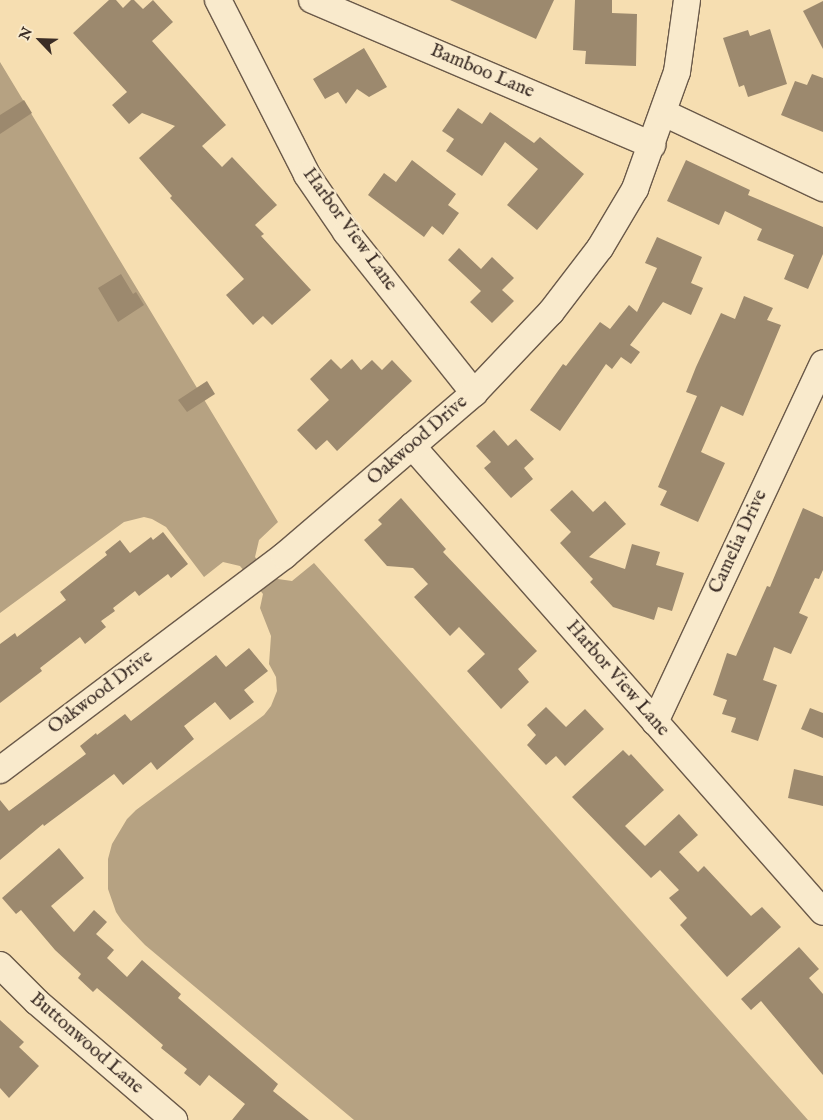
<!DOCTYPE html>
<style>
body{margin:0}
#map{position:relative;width:823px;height:1120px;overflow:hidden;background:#f6deb1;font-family:"IM FELL English",serif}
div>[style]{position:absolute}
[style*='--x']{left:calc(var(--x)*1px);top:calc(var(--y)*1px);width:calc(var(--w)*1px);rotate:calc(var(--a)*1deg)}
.water>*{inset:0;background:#b6a282}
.building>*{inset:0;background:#9c896e}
.roads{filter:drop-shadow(1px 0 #6a5949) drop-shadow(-1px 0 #6a5949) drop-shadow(0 1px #6a5949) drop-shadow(0 -1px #6a5949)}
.minor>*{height:26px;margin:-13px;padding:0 13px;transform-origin:13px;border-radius:13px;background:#f9eacc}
span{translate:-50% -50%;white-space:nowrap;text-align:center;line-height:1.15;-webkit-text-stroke:5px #f9eacc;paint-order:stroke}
.street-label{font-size:19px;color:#3b2d26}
.north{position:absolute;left:15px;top:15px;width:50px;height:50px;-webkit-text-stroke:4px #f9eacc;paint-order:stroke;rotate:294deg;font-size:14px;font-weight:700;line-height:20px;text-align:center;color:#3b2d26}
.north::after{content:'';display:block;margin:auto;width:18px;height:22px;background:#3b2d26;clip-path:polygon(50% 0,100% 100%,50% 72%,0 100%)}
</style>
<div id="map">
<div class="water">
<div style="clip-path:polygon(0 62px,278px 522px,259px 540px,255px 557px,271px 578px,292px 581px,314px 563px,808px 1120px,354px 1120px,145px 945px,122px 921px,116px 912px,108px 889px,108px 859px,112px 844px,127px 819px,136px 810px,264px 715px,271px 706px,277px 691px,276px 677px,269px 664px,271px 636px,260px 608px,263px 594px,240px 566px,223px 562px,204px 577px,166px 527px,152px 519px,144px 517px,124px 522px,0 613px)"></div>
</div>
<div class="building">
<div style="clip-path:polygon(109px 0,116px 0,123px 8px,131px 0,134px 0,143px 9px,153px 0,173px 22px,152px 41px,226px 125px,202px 146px,222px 167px,232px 157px,277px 205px,255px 225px,264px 234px,261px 236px,311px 290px,272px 325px,263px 316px,253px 325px,226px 295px,244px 279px,170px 198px,172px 196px,139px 158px,175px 126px,142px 113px,129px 124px,112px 105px,127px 92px,73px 33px)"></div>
<div style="clip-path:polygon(450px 0,554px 0,536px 39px)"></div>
<div style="clip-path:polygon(575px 0,612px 0,612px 13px,637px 14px,636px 66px,585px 64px,586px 51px,573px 50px)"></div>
<div style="clip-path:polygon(823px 1px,823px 49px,803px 11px)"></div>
<div style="clip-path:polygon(770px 29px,787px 84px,748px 97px,744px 85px,739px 87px,723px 38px,748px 30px,750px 36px)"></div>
<div style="clip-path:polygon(364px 48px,387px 87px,369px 97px,357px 89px,346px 104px,338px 92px,325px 99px,313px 79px)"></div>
<div style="clip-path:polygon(812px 74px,823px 78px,823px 132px,781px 115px,795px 81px,807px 85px)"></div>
<div style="clip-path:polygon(24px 100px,32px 113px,0 134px,0 115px)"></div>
<div style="clip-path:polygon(458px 108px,482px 124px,490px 112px,534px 143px,540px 137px,584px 174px,537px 230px,507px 205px,538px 169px,505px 142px,482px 176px,446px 151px,454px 139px,442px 131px)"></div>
<div style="clip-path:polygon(412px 160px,456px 194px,448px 205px,459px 213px,443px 235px,432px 226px,424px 237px,368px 195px,384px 173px,396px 182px)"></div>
<div style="clip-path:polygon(686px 160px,750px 190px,748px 195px,823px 227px,823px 254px,808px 289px,784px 279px,794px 255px,757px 240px,762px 229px,725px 211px,719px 225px,667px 201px)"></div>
<div style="clip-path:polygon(657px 237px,702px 257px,691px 283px,703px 288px,691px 315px,663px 302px,630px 345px,640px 352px,631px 364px,621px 357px,612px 369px,606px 364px,560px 431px,530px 410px,563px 364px,566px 366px,600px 322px,610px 329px,629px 305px,637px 312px,657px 268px,645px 263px)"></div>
<div style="clip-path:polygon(459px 248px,481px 269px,492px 257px,514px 278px,502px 290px,514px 301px,492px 323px,470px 302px,481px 291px,448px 260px)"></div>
<div style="clip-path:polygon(121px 274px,133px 294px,136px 292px,144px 305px,118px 322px,98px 288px)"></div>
<div style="clip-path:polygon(744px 296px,773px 308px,767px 320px,781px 325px,743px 416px,721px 406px,701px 452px,725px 463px,698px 522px,660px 505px,667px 491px,658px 487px,697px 396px,686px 392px,696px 367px,721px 313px,735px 319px)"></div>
<div style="clip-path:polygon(331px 359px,341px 369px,352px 359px,361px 370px,372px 360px,382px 370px,392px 360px,412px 381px,337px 451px,327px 440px,316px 450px,297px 430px,329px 400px,310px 379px)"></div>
<div style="clip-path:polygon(207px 381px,215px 394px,187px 412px,178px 400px)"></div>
<div style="clip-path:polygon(494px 430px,508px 446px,516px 439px,534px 459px,524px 468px,533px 479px,511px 498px,484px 468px,491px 462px,476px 446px)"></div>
<div style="clip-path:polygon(572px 490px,593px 512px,605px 501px,626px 524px,589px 557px,625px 569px,632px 544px,660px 552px,656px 565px,684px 573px,672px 611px,658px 607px,654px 620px,613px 607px,590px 582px,593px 579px,560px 543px,571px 532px,550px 510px)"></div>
<div style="clip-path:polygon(401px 498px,446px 549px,443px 552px,537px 651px,518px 669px,529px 682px,501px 709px,467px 671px,485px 654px,459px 627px,450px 636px,414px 597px,428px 584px,413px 568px,387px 566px,364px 540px,382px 524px,378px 520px)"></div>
<div style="clip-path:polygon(803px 508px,823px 517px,823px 570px,819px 579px,815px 578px,799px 613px,808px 617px,791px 654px,774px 647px,763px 680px,777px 685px,758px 741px,731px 732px,736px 718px,722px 714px,727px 700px,713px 695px,727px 653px,736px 656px,767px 586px,770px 587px)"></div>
<div style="clip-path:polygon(163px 532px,188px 564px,171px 578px,168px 574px,139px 596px,135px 591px,113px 608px,115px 611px,101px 621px,106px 627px,85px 644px,80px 637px,40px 668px,42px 671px,0 703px,0 644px,15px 633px,17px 637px,66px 600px,60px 592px,107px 555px,105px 552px,120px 540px,130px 553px,151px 537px,153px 540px)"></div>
<div style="clip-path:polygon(249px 648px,268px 671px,244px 690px,254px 702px,230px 720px,215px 702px,184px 726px,194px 739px,157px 770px,151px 762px,123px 785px,114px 774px,44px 826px,43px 824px,0 860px,0 800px,9px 811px,86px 754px,80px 746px,96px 733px,97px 735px,125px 714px,131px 721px,216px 655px,226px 667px)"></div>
<div style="clip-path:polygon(546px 707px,566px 727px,585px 709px,604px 729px,565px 766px,556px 756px,546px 765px,527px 745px,536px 735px,527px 725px)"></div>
<div style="clip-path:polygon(810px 708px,823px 713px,823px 738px,801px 729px)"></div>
<div style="clip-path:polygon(623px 750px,629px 756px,631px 754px,664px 790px,625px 826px,645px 846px,679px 814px,698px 835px,679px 852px,698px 872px,704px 866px,751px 916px,762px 907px,781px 927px,727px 977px,680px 925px,687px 918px,669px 898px,679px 890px,660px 870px,651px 878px,572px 797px)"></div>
<div style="clip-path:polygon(794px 769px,823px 776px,823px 806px,788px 798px)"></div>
<div style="clip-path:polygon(59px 848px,84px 878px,51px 906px,74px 932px,94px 910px,107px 922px,96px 934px,114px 950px,107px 958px,127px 977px,142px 960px,181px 994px,178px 998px,278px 1084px,273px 1091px,309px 1120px,232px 1120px,245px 1104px,209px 1075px,200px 1086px,184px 1073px,187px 1069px,161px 1048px,163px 1045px,97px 988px,93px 992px,78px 978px,81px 974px,55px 950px,21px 910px,16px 914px,2px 898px)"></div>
<div style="clip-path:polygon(799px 947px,819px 969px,809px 978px,823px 994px,823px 1075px,761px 1001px,751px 1010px,741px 999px)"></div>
<div style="clip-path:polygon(0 1020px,24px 1042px,19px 1047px,39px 1066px,9px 1098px,0 1088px)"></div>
</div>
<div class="roads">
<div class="minor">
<div style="--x:218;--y:0;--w:196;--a:63"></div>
<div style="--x:307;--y:175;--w:69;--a:55.6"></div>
<div style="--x:346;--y:232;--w:206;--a:51.5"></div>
<div style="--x:312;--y:0;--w:370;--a:23.1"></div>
<div style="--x:664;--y:113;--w:176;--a:25.3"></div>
<div style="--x:412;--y:446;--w:621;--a:48.59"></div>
<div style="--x:655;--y:722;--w:396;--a:-64.9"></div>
<div style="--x:0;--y:770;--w:356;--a:-37"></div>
<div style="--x:284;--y:556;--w:250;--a:-40.6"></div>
<div style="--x:474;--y:393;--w:112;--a:-46.5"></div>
<div style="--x:551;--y:312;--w:81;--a:-52.6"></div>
<div style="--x:600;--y:248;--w:69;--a:-59.3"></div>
<div style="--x:635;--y:189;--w:124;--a:-70.3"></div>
<div style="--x:677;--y:72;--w:73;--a:-82.1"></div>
<div style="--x:0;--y:965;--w:52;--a:45"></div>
<div style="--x:37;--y:1002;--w:181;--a:40.7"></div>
</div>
</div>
<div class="street-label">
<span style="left:482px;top:72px;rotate:23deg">Bamboo Lane</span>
<span style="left:349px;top:230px;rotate:54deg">Harbor View Lane</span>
<span style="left:418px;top:441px;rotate:-41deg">Oakwood Drive</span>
<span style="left:739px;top:542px;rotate:-65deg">Camelia Drive</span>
<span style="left:617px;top:679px;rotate:49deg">Harbor View Lane</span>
<span style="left:101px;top:693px;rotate:-37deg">Oakwood Drive</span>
<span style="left:86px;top:1044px;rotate:41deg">Buttonwood Lane</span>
</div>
<div class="north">N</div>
</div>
